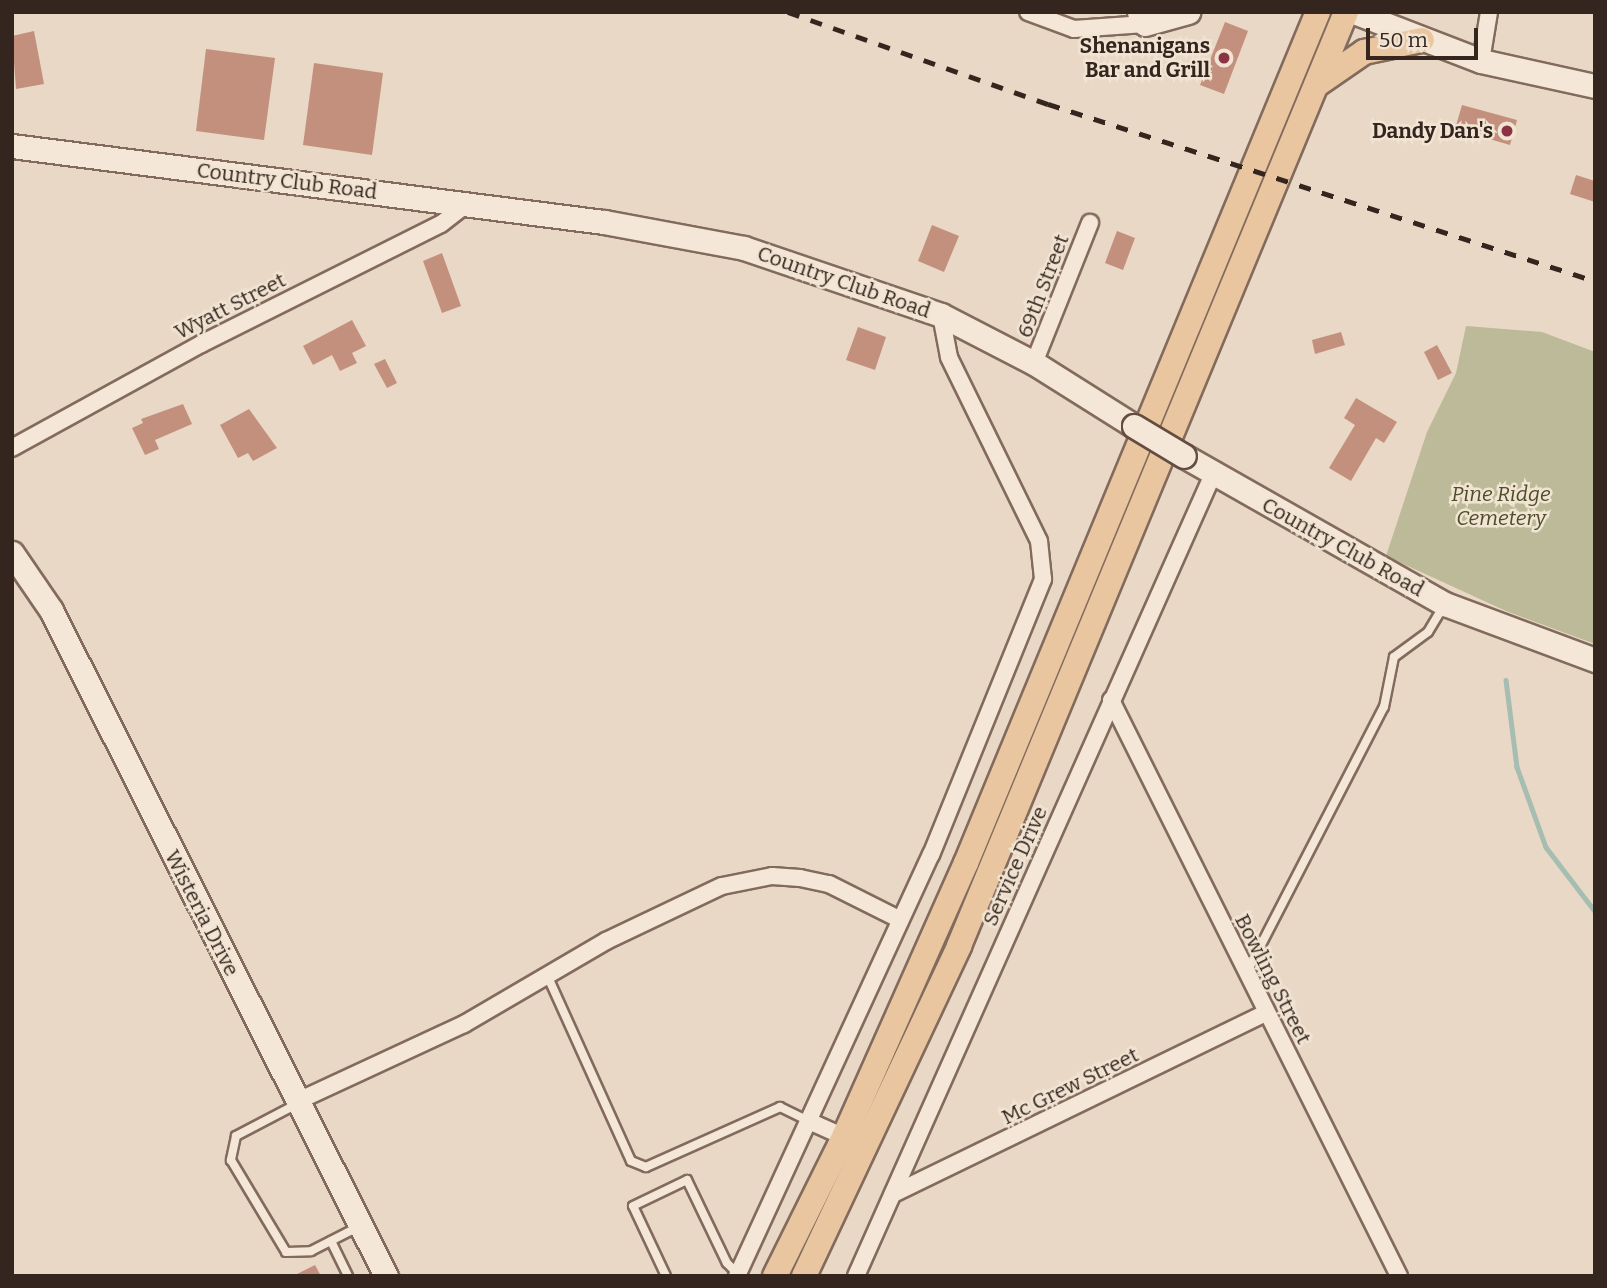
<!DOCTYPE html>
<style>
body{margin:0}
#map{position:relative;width:1607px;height:1288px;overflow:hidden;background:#e9d8c5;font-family:Bitter,serif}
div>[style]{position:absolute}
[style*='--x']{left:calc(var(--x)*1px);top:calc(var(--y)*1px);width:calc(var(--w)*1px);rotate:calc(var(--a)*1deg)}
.cemetery>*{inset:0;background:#bcba98}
.stream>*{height:4.5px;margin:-2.25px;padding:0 2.25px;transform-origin:2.25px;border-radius:2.25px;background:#a6bdb2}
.building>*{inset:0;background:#c3907e}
.roads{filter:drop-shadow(2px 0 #826b5d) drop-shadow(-2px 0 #826b5d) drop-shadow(0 2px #826b5d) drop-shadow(0 -2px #826b5d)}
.lane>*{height:8px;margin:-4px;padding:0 4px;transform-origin:4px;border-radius:4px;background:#f5e7d7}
.street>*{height:16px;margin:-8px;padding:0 8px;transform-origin:8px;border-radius:8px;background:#f5e7d7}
.secondary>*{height:23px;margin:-11.5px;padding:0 11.5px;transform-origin:11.5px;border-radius:11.5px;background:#f5e7d7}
.primary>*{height:24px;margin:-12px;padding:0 12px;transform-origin:12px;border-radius:12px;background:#e9c6a0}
.rail>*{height:4.5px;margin-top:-2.25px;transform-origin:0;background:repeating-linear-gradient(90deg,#34261f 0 12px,transparent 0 24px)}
.bridges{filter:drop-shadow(2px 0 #644c40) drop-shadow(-2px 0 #644c40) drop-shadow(0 2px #644c40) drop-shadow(0 -2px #644c40)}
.secondary-bridge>*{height:23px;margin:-11.5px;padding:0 11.5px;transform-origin:11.5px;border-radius:11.5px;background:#f5e7d7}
.dots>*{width:19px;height:19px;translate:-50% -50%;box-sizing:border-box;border:4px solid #f1e4d3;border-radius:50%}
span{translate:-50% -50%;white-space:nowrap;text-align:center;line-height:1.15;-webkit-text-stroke:5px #f1e4d3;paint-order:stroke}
.poi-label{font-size:21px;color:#34261f;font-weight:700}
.right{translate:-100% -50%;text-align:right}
.street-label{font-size:21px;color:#34261f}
.park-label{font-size:21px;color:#4b4e28;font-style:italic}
.frame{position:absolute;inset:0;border:14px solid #34261f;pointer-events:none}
.scale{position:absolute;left:1366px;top:28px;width:112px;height:32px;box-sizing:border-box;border:4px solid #34261f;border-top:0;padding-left:9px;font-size:21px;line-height:24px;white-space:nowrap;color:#34261f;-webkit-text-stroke:5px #f1e4d3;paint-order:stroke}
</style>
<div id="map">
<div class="cemetery">
<div style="clip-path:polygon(1466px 326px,1542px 332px,1595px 352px,1595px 644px,1506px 611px,1386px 556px,1427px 432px,1456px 373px)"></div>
</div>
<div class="stream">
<div style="--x:1506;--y:680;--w:88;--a:82.8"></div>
<div style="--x:1517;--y:767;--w:85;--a:70.1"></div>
<div style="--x:1546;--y:847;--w:81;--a:52.6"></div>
</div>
<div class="building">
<div style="clip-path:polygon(1225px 22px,1248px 31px,1224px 94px,1200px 85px)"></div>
<div style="clip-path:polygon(34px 31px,44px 84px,16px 89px,12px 36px)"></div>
<div style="clip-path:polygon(206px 49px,275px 58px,264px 140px,196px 131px)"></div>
<div style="clip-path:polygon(314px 63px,383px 73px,372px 155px,303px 145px)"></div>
<div style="clip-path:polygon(1462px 105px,1517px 120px,1510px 145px,1455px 129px)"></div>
<div style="clip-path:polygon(1576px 175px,1595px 181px,1595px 202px,1570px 194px)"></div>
<div style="clip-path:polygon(932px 225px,959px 236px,944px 272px,918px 261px)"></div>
<div style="clip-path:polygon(1117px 231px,1135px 238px,1123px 270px,1105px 263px)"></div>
<div style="clip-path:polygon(442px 253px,461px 306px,442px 313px,423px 261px)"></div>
<div style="clip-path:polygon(352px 320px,366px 346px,352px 353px,357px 363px,340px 371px,332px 355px,313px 365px,303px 346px)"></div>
<div style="clip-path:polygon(858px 327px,886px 337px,875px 370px,846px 360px)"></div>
<div style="clip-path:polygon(1341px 332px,1345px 345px,1315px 354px,1312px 340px)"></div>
<div style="clip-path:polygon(1437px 345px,1452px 373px,1438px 380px,1424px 352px)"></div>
<div style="clip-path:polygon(385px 359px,397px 383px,387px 388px,374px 364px)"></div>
<div style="clip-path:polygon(1356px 398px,1397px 422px,1384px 443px,1376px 438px,1351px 481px,1329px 468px,1355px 425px,1344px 418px)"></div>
<div style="clip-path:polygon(183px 404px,192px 424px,155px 440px,159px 449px,145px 455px,132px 428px,143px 423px,141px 419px)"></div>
<div style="clip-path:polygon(249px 409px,277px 448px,253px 461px,248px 453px,238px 458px,220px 425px)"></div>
<div style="clip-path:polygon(315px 1265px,321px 1276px,293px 1276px)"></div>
</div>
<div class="roads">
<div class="lane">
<div style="--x:1247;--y:972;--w:298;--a:-62.7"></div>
<div style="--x:1384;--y:707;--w:51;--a:-78.7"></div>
<div style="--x:1394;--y:657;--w:42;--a:-36.3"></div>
<div style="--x:1428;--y:632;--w:29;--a:-59"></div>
<div style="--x:547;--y:975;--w:204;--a:65.7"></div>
<div style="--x:631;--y:1161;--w:16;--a:22"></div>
<div style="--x:646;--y:1167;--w:147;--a:-24.1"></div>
<div style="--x:780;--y:1107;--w:32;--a:26"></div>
<div style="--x:297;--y:1104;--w:69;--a:152.3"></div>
<div style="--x:236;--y:1136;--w:25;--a:102"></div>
<div style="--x:231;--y:1160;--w:107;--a:59.1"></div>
<div style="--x:286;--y:1252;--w:25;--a:-2"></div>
<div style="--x:311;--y:1251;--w:55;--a:-27"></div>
<div style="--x:331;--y:1241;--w:39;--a:64"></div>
<div style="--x:666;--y:1276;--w:77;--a:-115.2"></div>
<div style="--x:633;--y:1206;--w:60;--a:-25.7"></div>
<div style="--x:687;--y:1180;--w:92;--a:64.3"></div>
<div style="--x:727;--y:1263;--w:16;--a:45"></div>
</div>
<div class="street">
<div style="--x:1028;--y:12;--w:49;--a:20.3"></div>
<div style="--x:1074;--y:29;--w:71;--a:-4"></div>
<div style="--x:1481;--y:61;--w:50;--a:-80.7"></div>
<div style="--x:1034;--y:363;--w:151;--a:-68.2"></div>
<div style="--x:12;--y:448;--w:216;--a:-28.8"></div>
<div style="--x:201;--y:344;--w:268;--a:-26.6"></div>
<div style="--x:441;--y:224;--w:33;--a:-38"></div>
<div style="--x:1111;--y:700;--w:644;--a:63.43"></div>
<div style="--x:296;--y:1102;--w:185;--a:-24.9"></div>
<div style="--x:464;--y:1024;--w:164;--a:-30.3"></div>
<div style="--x:606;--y:941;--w:128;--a:-25.4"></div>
<div style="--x:722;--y:886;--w:51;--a:-11.3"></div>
<div style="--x:772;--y:876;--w:28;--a:4"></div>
<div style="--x:800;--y:878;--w:30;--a:12"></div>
<div style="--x:829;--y:884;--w:80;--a:26.6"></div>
<div style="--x:811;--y:1122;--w:44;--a:24.2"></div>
<div style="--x:893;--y:1194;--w:414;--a:-25.9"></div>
<div style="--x:737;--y:1276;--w:464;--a:-65.3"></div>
<div style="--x:931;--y:855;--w:298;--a:-67.9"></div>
<div style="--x:1043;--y:579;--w:38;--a:-96"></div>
<div style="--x:1039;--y:541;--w:205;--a:-116.1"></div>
<div style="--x:949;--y:357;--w:43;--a:-100.8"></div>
<div style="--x:856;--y:1276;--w:878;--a:-66"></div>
</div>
<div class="secondary">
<div style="--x:1139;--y:12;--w:13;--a:63"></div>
<div style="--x:1145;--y:24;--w:45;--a:-15.6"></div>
<div style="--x:1354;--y:12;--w:136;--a:21.1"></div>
<div style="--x:1481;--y:61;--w:117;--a:12.4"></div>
<div style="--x:12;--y:146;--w:597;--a:7.32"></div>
<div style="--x:604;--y:222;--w:142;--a:10.5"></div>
<div style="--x:744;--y:248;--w:208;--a:18.8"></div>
<div style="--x:941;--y:315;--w:105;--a:27.3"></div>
<div style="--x:1034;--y:363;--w:118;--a:32.2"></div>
<div style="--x:1184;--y:456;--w:300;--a:29.6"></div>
<div style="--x:1445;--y:604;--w:160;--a:20.5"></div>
<div style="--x:12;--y:553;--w:69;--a:55.6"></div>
<div style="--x:51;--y:610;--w:746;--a:63.3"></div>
</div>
<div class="primary">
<div style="--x:1319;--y:83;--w:55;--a:-34.6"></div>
<div style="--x:1364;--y:52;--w:59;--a:-11.7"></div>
<div style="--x:775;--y:1276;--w:155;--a:-63.6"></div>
<div style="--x:844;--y:1137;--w:300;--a:-66"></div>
<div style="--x:966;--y:863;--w:921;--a:-67.53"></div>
<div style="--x:804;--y:1276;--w:365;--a:-64.8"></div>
<div style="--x:959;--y:946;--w:1011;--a:-67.49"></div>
</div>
</div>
<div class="rail">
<div style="--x:788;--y:12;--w:276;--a:19.5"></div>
<div style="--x:1048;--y:104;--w:575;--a:17.93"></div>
</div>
<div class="bridges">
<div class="secondary-bridge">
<div style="--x:1134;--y:426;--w:58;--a:31"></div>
</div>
</div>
<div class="dots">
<div style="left:1224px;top:58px;background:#8b3342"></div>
<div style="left:1507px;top:131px;background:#8b3342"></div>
</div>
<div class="poi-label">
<span class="right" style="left:1210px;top:58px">Shenanigans<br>Bar and Grill</span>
<span class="right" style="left:1493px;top:131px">Dandy Dan's</span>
</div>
<div class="street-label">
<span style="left:287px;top:181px;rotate:7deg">Country Club Road</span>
<span style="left:844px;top:282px;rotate:19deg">Country Club Road</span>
<span style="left:1043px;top:286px;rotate:-69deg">69th Street</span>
<span style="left:230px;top:306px;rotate:-27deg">Wyatt Street</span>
<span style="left:1343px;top:547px;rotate:29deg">Country Club Road</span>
<span style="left:1015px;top:866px;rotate:-66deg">Service Drive</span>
<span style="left:202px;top:913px;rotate:63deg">Wisteria Drive</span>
<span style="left:1273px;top:979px;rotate:63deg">Bowling Street</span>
<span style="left:1070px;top:1086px;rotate:-26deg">Mc Grew Street</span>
</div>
<div class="park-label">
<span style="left:1501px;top:506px">Pine Ridge<br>Cemetery</span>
</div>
<div class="frame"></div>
<div class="scale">50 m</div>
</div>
